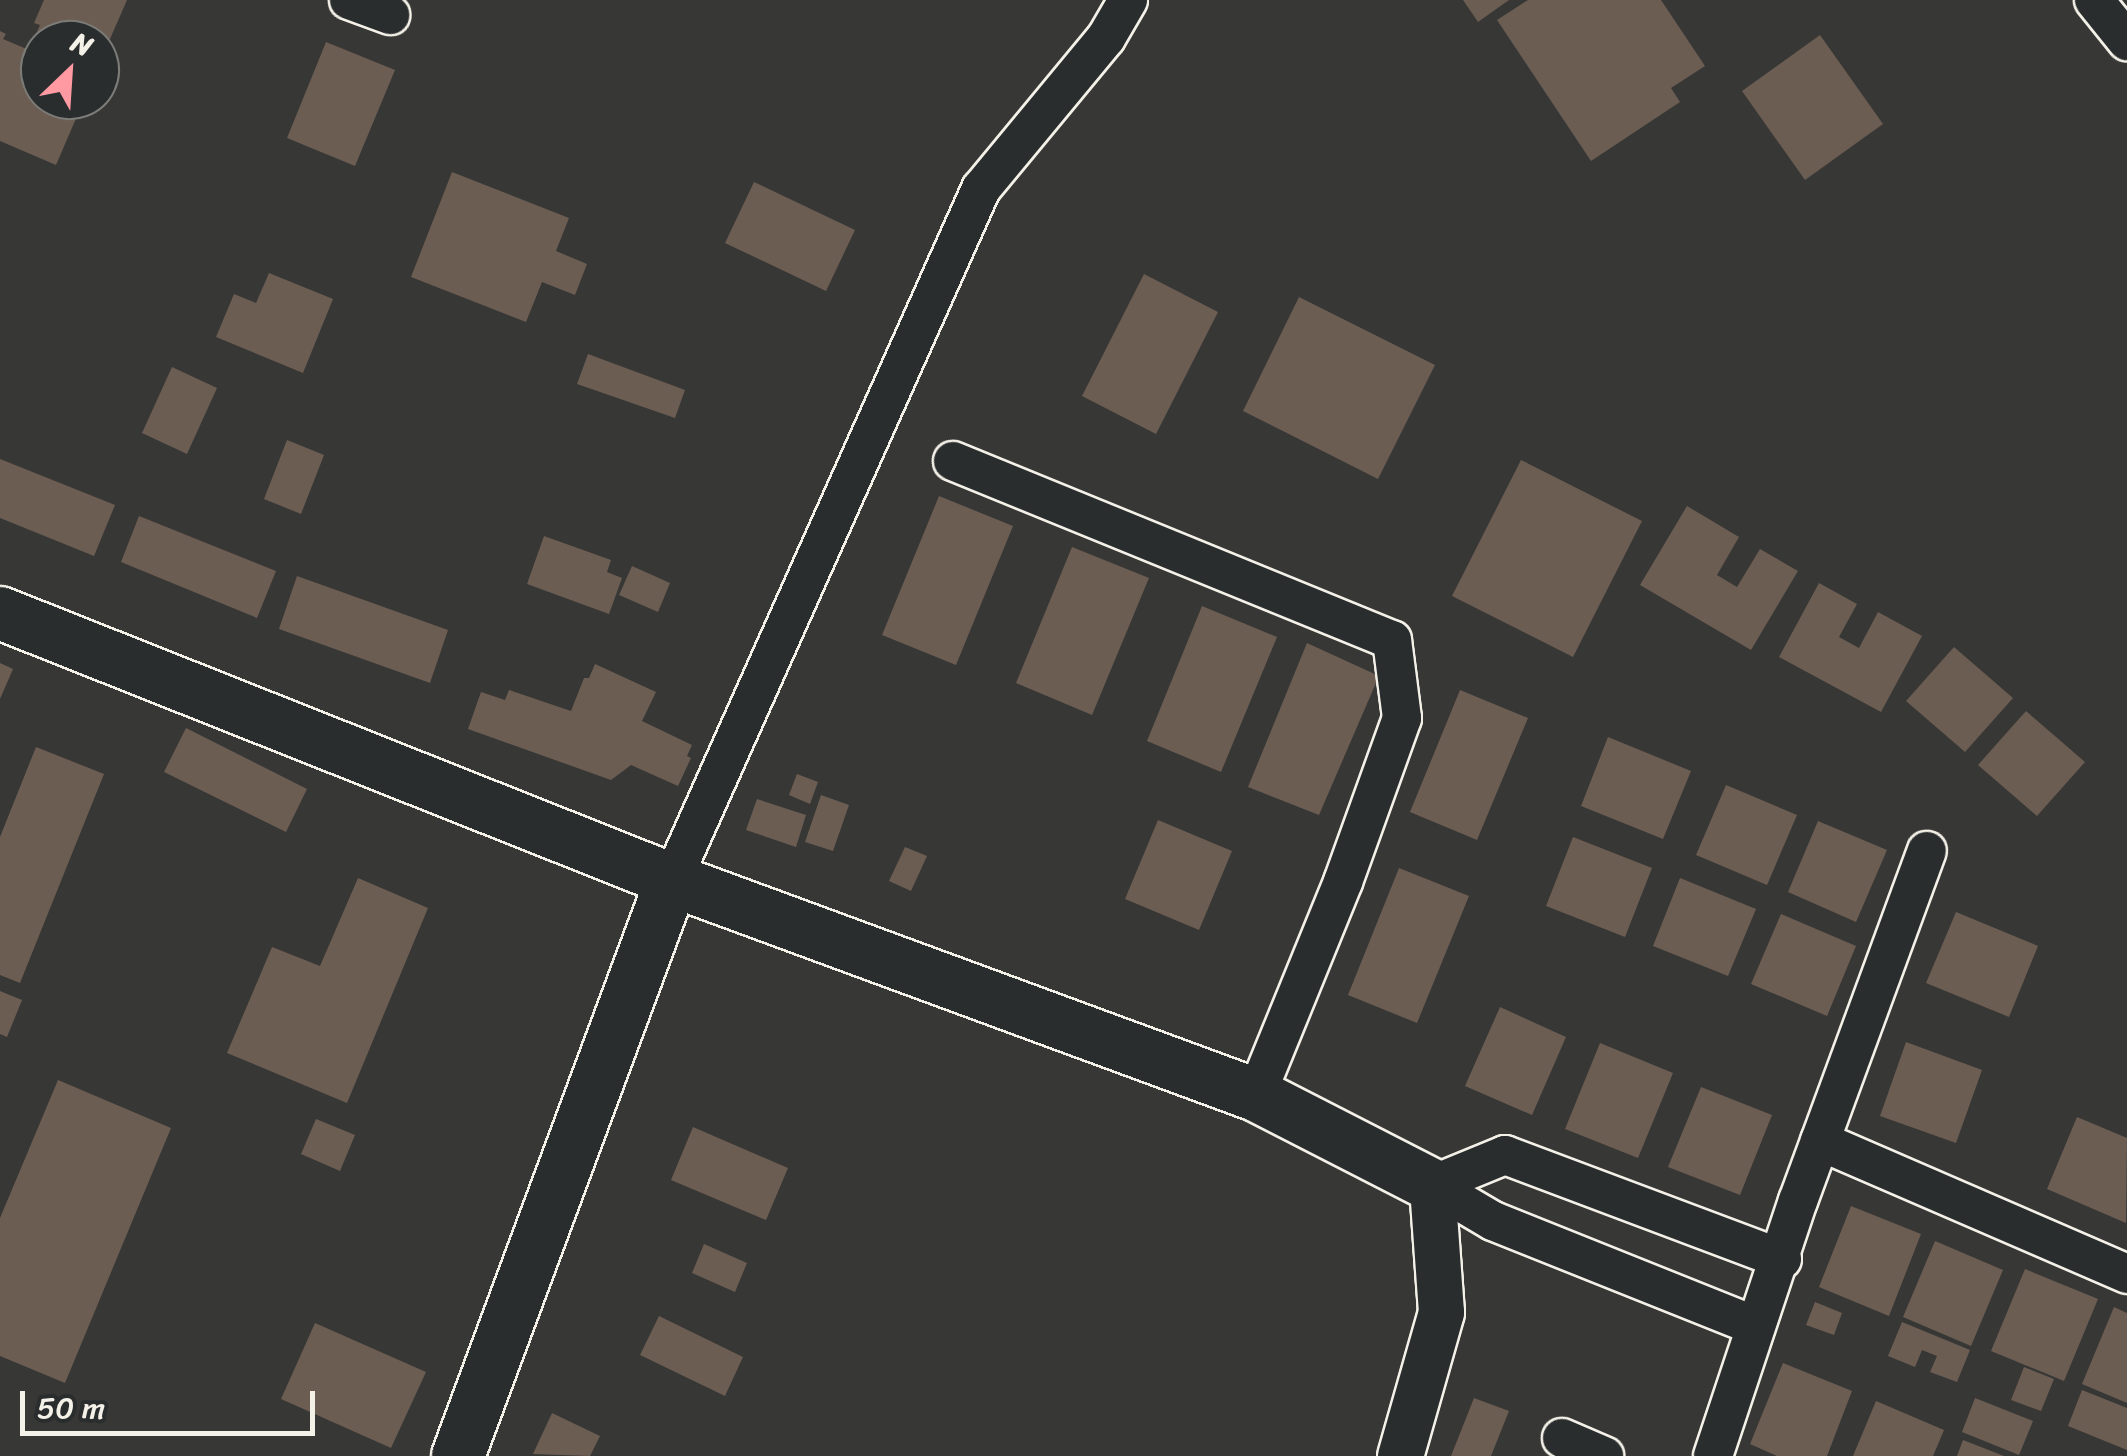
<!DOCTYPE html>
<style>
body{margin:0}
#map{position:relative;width:2127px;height:1456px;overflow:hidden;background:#373735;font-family:Sriracha,sans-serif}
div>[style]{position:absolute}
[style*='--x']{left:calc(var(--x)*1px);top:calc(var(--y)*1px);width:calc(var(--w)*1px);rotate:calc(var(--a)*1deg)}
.building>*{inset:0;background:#6c5d53}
.roads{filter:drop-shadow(2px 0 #f4f1e8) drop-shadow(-2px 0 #f4f1e8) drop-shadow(0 2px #f4f1e8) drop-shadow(0 -2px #f4f1e8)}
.minor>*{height:38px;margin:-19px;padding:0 19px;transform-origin:19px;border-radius:19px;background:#2a2d2e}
.tertiary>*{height:45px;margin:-22.5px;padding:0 22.5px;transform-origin:22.5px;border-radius:22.5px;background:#2a2d2e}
.secondary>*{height:52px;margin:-26px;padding:0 26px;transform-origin:26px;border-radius:26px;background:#2a2d2e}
span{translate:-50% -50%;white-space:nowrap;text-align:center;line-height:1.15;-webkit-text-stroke:8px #2a2d2e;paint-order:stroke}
.north{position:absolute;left:20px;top:20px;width:100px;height:100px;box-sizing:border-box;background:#2a2d2e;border:2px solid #7b7b78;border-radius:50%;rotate:25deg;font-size:28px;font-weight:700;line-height:40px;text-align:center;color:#f4f1e8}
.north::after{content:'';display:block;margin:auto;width:35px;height:45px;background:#ff9aa2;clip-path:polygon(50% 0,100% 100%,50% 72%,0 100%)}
.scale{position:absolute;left:20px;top:1391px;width:295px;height:45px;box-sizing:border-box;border:5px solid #f4f1e8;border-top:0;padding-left:12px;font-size:30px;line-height:35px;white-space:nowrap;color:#f4f1e8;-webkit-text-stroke:8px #2a2d2e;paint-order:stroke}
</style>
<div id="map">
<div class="building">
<div style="clip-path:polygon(44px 0,127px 0,100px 62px,100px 40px,40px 40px,40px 100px,84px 100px,56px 165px,0 141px,0 31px,6px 34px,3px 39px,29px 50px,40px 25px,34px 23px)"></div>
<div style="clip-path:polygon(1463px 0,1509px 0,1478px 22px)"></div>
<div style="clip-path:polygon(1528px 0,1661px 0,1705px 66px,1671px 88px,1680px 102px,1591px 161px,1497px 20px)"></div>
<div style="clip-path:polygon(1820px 35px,1883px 124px,1805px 180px,1742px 91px)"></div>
<div style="clip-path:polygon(326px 42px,395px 70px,355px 166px,287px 138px)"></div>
<div style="clip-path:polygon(452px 172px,569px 218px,556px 251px,587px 264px,575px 295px,542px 282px,526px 322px,411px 277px)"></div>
<div style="clip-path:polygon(754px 182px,855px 230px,826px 291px,725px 243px)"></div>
<div style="clip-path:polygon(269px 273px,333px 299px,303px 373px,216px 337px,234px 294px,256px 303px)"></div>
<div style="clip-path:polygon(1144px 274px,1218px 312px,1156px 434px,1082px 396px)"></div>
<div style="clip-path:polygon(1299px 297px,1435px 365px,1378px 479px,1243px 411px)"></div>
<div style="clip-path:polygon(588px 354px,685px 390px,675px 418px,577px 384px)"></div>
<div style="clip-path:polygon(172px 367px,217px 388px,187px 454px,142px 433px)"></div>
<div style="clip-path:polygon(287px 440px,324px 455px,301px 514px,264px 499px)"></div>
<div style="clip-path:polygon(0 459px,115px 505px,94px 556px,0 518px)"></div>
<div style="clip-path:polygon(1521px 460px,1642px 521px,1573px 657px,1452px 596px)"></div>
<div style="clip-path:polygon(939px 496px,1013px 526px,956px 665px,882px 635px)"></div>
<div style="clip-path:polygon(1687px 506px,1739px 537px,1717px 575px,1737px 587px,1760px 549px,1798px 571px,1751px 650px,1640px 585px)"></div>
<div style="clip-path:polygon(139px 516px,276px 571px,257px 618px,121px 562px)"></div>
<div style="clip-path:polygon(544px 536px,611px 560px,607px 572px,622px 578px,609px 614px,527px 584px)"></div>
<div style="clip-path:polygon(1072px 547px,1149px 578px,1092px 715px,1016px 683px)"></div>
<div style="clip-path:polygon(632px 566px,670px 583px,658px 612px,619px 595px)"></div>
<div style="clip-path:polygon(297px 576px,448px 630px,430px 683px,279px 629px)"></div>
<div style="clip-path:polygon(1819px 583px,1857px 604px,1839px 637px,1859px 648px,1878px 612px,1922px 636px,1881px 712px,1779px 657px)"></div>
<div style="clip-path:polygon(1202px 606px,1277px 637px,1221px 772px,1147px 741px)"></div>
<div style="clip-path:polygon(1307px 643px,1379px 676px,1319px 815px,1248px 787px)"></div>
<div style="clip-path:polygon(1954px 647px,2013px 698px,1965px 752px,1906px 701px)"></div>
<div style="clip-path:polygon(0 663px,13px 669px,0 699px)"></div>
<div style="clip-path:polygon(595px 664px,656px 692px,642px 721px,692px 745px,687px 756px,691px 758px,678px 786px,631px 765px,611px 780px,468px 729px,481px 692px,505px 700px,509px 690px,571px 711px,584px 678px,589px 678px)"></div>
<div style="clip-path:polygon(1460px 690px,1528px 718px,1477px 840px,1410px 812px)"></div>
<div style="clip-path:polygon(2026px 711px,2085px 762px,2037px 816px,1978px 765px)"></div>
<div style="clip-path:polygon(186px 728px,307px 789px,286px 832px,164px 772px)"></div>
<div style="clip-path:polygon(1608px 737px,1691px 771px,1663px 839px,1581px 806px)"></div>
<div style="clip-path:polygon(36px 747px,104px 774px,20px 983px,0 975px,0 837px)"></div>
<div style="clip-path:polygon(797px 774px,818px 782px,810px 804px,789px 795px)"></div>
<div style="clip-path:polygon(1726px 785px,1797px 815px,1767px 885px,1696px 855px)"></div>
<div style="clip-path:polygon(821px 795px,849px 805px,833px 851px,805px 842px)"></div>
<div style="clip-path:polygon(757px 799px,806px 815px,796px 847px,746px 830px)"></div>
<div style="clip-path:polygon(1158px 820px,1232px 851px,1199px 930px,1125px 899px)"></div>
<div style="clip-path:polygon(1818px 821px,1887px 850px,1856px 922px,1788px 892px)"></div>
<div style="clip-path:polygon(1573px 837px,1652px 868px,1625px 937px,1546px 906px)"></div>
<div style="clip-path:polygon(905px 847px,927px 856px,911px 891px,889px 881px)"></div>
<div style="clip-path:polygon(1399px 868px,1469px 896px,1417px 1023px,1348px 995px)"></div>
<div style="clip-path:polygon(358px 878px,428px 908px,347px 1103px,227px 1053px,272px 947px,320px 966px)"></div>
<div style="clip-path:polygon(1680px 878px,1756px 909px,1728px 976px,1653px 946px)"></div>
<div style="clip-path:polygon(1956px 912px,2038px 946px,2009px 1017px,1926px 983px)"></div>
<div style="clip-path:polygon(1781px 914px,1856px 946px,1827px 1016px,1751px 984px)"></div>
<div style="clip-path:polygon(0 991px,22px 1000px,7px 1037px,0 1034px)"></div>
<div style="clip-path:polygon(1500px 1007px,1566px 1037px,1532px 1115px,1465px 1086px)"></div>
<div style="clip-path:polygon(1906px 1042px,1982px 1070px,1956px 1143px,1880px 1116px)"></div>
<div style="clip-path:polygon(1600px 1043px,1673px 1073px,1638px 1158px,1565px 1129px)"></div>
<div style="clip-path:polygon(58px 1080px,171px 1128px,65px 1383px,0 1356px,0 1218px)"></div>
<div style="clip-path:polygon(1701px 1087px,1772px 1115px,1740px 1195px,1668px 1167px)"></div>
<div style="clip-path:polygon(2077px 1117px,2127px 1138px,2126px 1223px,2047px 1189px)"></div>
<div style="clip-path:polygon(316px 1119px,355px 1135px,340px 1171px,301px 1154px)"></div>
<div style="clip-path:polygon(693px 1127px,788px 1168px,766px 1220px,671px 1180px)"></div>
<div style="clip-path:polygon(1851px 1206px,1921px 1234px,1889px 1316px,1819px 1287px)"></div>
<div style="clip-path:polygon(1935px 1241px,2003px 1270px,1971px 1346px,1903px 1317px)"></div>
<div style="clip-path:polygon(704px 1244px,747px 1263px,735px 1292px,692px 1273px)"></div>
<div style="clip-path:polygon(2025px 1269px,2098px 1299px,2064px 1381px,1991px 1351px)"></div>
<div style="clip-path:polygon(1815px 1302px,1842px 1313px,1834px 1335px,1806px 1325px)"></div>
<div style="clip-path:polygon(2114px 1307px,2127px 1313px,2127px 1403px,2082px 1384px)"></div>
<div style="clip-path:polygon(659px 1316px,743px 1357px,725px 1396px,640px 1355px)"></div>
<div style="clip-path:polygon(1902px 1322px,1970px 1350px,1957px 1382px,1930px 1372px,1937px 1356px,1922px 1350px,1915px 1367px,1888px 1356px)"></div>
<div style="clip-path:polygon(315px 1323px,426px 1372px,391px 1448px,281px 1399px)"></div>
<div style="clip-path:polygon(1783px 1363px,1852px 1391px,1827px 1456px,1777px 1456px,1750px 1444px)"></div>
<div style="clip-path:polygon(2024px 1367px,2054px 1379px,2041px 1411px,2011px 1400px)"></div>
<div style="clip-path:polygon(2082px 1390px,2127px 1408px,2127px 1450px,2068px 1426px)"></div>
<div style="clip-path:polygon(1474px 1398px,1509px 1411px,1491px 1456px,1451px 1456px)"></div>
<div style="clip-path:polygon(1975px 1398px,2033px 1421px,2019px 1455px,1962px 1432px)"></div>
<div style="clip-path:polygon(1876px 1401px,1944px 1430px,1933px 1456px,1853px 1456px)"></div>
<div style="clip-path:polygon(552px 1413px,600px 1436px,590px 1456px,533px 1454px)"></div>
<div style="clip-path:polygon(1963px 1440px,2004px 1456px,1957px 1456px)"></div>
</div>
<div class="roads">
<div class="minor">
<div style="--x:349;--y:0;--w:44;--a:20.1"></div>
<div style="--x:2094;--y:0;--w:53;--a:51.2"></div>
<div style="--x:953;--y:461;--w:474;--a:22.2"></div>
<div style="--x:1392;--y:640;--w:79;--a:82.7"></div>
<div style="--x:1402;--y:718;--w:174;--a:109.8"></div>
<div style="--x:1343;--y:882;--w:230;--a:112.2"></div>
<div style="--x:672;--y:880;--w:757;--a:-65.91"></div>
<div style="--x:981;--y:189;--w:196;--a:-50.4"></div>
<div style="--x:1106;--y:38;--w:44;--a:-59.9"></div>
<div style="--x:1820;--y:1141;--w:335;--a:23.4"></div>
<div style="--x:1432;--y:1185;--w:79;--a:-22.3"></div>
<div style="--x:1505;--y:1155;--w:296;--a:20.6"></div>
<div style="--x:1432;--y:1185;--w:71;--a:30.5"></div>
<div style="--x:1493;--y:1221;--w:283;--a:21.8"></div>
<div style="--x:1562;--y:1438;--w:46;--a:23.2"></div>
<div style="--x:1713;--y:1456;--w:269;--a:-71.6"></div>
<div style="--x:1798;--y:1201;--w:373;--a:-69.8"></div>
</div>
<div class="tertiary">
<div style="--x:1400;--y:1456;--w:150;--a:-74.1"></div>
<div style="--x:1441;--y:1312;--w:127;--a:-94.1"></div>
</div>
<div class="secondary">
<div style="--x:0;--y:613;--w:723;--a:21.67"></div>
<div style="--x:672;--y:880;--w:622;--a:20.21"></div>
<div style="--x:1256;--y:1095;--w:198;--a:27.1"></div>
<div style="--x:458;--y:1456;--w:614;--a:-69.62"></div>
</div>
</div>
<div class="north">N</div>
<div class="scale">50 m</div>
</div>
